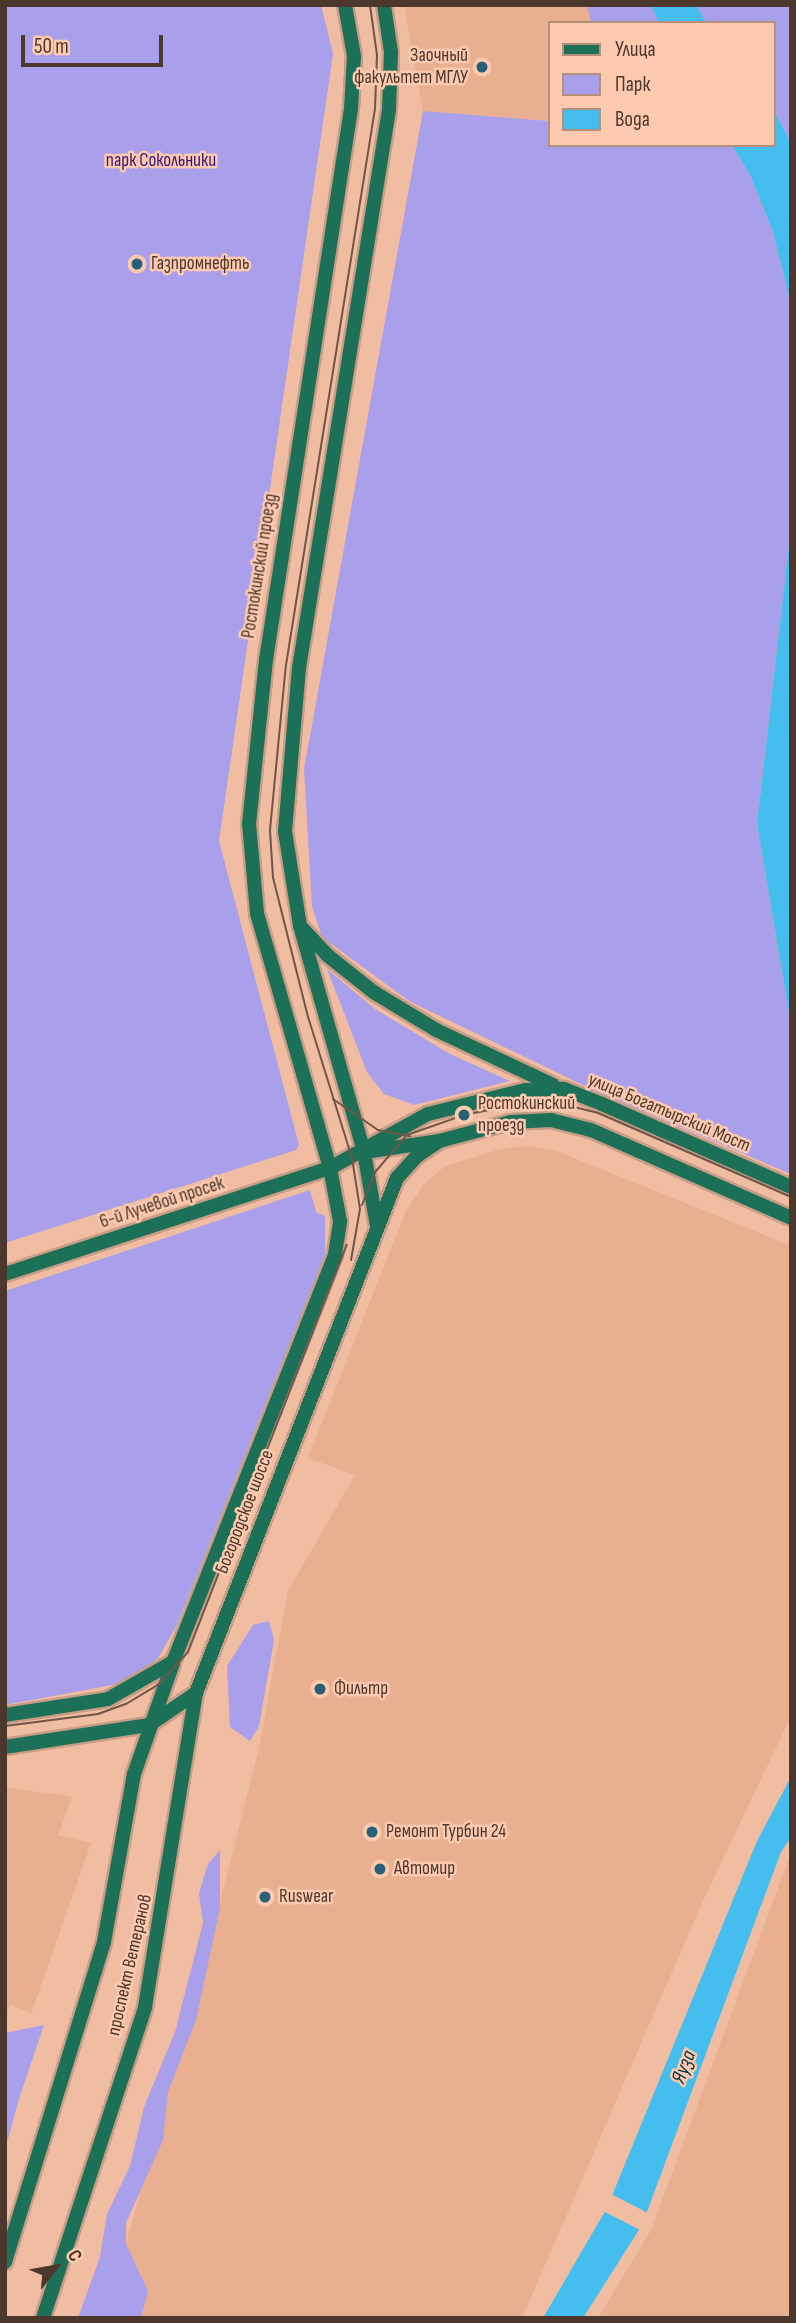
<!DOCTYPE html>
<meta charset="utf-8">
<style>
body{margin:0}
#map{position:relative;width:796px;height:2323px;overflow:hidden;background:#f0bda2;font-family:"Sofia Sans Condensed",sans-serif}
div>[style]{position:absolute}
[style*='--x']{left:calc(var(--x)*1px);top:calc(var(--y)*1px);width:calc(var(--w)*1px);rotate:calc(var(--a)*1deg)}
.built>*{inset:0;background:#e8af90}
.green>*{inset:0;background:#a99feb}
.water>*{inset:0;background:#45bdef}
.pier>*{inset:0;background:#f0bda2}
.roads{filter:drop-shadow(2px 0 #c89d86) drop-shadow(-2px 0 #c89d86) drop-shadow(0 2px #c89d86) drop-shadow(0 -2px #c89d86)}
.secondary>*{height:14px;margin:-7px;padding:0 7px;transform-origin:7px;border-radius:7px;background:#1d7058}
.tram>*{height:2px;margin:-1px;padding:0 1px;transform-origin:1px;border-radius:1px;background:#715647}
.dots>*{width:19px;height:19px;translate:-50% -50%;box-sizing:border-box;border:4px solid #fdcaaf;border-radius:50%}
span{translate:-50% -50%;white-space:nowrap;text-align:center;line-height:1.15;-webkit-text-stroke:5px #fdcaaf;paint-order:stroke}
.poi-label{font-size:19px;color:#4b372c}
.right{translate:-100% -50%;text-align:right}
.left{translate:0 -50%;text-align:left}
.park-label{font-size:19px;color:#37157b}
.street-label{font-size:19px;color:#4b372c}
.water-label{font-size:21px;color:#003448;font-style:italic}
.frame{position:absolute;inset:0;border:7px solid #4b372c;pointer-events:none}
.legend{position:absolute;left:548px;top:21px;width:228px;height:126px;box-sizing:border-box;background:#fdcaaf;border:2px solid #b68f7b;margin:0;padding:9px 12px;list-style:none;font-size:21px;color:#4b372c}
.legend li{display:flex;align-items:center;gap:14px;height:35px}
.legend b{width:35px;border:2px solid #b68f7b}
.north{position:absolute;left:21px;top:2232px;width:70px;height:70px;-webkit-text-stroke:5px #fdcaaf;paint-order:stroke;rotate:59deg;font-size:19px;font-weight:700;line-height:28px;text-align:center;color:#4b372c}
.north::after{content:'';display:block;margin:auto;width:24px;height:32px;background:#4b372c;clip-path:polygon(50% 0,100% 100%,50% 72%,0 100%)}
.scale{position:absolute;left:21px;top:35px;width:142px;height:32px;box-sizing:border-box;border:4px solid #4b372c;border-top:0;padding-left:9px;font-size:21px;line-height:24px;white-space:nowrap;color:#4b372c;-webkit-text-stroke:5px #fdcaaf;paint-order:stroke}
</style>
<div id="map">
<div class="built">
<div style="clip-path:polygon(404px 5px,587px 5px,591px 23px,549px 23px,549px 121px,423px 111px)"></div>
<div style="clip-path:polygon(529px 1146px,557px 1151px,791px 1246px,791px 1716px,701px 1905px,522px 2318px,105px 2318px,211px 1938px,259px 1748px,288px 1591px,355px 1475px,308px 1458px,406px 1211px,423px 1185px,445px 1166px,501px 1149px)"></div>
<div style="clip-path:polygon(5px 1787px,72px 1797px,58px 1835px,91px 1843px,31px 2014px,10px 2004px,5px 2016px)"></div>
<div style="clip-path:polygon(791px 1853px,791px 2318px,598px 2318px,651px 2230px)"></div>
</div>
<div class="green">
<div style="clip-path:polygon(5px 5px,321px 5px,333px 54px,219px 841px,299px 1145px,296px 1150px,5px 1243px)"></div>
<div style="clip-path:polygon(587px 5px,651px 5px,659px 23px,591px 23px)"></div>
<div style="clip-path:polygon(696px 5px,791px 5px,791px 143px,773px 108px,773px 23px,706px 23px)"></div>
<div style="clip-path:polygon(423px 111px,549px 121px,549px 145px,732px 145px,750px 175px,773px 232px,791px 305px,791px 527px,757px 824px,791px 1025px,791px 1174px,587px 1087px,409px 1001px,322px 937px,312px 906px,304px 769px)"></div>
<div style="clip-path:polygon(327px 969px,375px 1009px,450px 1054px,510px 1081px,414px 1105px,384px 1094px,367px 1072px)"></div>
<div style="clip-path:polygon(310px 1190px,316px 1212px,325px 1216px,325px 1255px,177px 1625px,158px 1658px,128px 1682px,5px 1705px,5px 1291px)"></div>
<div style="clip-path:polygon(269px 1621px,274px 1640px,259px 1726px,250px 1741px,230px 1727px,227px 1666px,253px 1625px)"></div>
<div style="clip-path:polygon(220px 1850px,220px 1908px,196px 2020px,168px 2092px,163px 2140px,126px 2223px,126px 2244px,148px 2291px,141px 2318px,78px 2318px,100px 2257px,107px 2214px,130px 2166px,144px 2107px,175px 2032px,203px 1923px,199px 1893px,208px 1864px)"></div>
<div style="clip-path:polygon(44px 2025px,19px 2099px,5px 2150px,5px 2033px)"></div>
</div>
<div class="water">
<div style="clip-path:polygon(651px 5px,696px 5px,706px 23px,659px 23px)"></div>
<div style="clip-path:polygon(773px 108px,791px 143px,791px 305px,773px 232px,750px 175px,732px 145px,773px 145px)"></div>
<div style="clip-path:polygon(791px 527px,791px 1025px,757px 824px)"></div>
<div style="clip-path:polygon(791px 1777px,791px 1837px,781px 1852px,642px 2225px,583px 2318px,543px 2318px,607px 2208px,757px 1841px)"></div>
</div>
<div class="pier">
<div style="clip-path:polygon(609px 2193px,650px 2214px,642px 2231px,601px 2210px)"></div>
</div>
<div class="roads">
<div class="secondary">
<div style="--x:302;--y:928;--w:37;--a:47"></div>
<div style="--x:327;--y:955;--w:61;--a:38.4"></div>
<div style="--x:375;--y:993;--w:71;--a:31.2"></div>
<div style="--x:436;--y:1030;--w:129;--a:25.2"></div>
<div style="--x:365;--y:1152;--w:75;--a:-8.5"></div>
<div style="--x:439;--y:1141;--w:74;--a:-14.8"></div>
<div style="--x:511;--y:1122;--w:40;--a:-2.9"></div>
<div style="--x:551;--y:1120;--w:41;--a:14"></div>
<div style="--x:591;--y:1130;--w:219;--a:23.7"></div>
<div style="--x:377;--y:1226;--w:75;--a:-100"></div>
<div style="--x:364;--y:1152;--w:235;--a:-105.8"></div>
<div style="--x:300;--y:926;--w:96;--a:-99"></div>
<div style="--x:285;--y:831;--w:164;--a:-85.1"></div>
<div style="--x:299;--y:668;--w:565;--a:-80.84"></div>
<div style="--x:389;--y:110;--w:58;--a:-88"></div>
<div style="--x:391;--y:52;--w:48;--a:-98.5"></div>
<div style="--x:5;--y:1274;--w:342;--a:-18.1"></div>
<div style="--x:330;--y:1168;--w:112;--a:-28.9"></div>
<div style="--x:428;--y:1114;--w:101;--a:-13.8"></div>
<div style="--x:526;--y:1090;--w:38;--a:-2"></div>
<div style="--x:564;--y:1089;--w:41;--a:21.5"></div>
<div style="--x:602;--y:1104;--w:206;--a:23.7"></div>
<div style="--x:5;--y:1715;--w:104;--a:-8.8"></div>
<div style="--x:108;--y:1699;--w:75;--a:-29.6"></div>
<div style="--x:173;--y:1662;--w:439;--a:-68.3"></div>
<div style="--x:335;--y:1254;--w:33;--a:-81"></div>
<div style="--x:340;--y:1221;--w:54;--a:-100.7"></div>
<div style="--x:330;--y:1168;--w:265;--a:-106"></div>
<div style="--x:257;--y:913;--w:89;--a:-95.1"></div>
<div style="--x:249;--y:824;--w:165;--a:-84.1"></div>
<div style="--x:266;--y:660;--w:558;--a:-81.23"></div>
<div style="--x:351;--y:109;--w:53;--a:-86.8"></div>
<div style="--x:354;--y:56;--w:52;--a:-100"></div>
<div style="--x:5;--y:1747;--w:146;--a:-8.7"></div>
<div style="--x:149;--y:1725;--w:57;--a:-34.2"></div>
<div style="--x:196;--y:1693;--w:553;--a:-68.68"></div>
<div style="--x:397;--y:1178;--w:30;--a:-48"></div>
<div style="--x:417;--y:1156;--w:27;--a:-34"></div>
<div style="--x:5;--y:2262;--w:335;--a:-72.8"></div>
<div style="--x:104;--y:1942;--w:171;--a:-79.9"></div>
<div style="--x:134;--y:1774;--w:118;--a:-70.6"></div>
<div style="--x:43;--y:2318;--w:327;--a:-71.8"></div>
<div style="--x:145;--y:2007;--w:318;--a:-80.8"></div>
</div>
</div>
<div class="tram">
<div style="--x:333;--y:1099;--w:55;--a:34.6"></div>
<div style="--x:378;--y:1130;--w:33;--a:11"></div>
<div style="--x:362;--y:1205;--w:37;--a:-68"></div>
<div style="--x:376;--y:1171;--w:48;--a:-49.3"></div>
<div style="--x:407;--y:1135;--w:60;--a:-19.3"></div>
<div style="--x:464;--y:1115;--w:81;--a:-11.4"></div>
<div style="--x:543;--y:1099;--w:57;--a:14.3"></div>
<div style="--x:598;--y:1113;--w:210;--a:23.5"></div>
<div style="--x:351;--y:1260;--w:52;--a:-80"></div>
<div style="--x:360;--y:1209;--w:52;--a:-98.9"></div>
<div style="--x:352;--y:1158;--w:148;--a:-107.3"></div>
<div style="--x:308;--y:1017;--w:143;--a:-104.1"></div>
<div style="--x:273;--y:878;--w:48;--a:-93.6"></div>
<div style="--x:270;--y:830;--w:166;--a:-84.5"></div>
<div style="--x:286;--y:665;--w:563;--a:-80.91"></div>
<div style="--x:375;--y:109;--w:54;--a:-87.9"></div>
<div style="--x:377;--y:55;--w:50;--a:-98"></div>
<div style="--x:5;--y:1726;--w:94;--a:-7.4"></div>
<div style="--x:98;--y:1714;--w:30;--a:-20"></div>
<div style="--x:126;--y:1704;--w:39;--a:-31"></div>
<div style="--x:159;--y:1684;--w:43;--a:-47.8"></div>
<div style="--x:188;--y:1652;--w:437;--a:-68.7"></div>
</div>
<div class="dots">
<div style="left:482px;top:67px;background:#266079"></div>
<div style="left:137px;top:264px;background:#266079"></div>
<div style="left:464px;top:1115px;background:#266079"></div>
<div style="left:320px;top:1689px;background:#266079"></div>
<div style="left:372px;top:1832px;background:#266079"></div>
<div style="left:380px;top:1869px;background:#266079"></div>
<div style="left:265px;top:1897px;background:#266079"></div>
</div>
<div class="poi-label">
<span class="right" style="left:468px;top:67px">Заочный<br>факультет МГЛУ</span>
<span class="left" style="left:151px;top:264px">Газпромнефть</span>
<span class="left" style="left:478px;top:1115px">Ростокинский<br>проезд</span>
<span class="left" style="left:334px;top:1689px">Фильтр</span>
<span class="left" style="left:386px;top:1832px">Ремонт Турбин 24</span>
<span class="left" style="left:394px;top:1869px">Автомир</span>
<span class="left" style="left:279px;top:1897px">Ruswear</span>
</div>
<div class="park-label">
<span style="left:161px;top:161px">парк Сокольники</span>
</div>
<div class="street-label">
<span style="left:260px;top:566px;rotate:-81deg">Ростокинский проезд</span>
<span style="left:669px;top:1113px;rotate:23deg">улица Богатырский Мост</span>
<span style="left:162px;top:1203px;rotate:-18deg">6-й Лучевой просек</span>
<span style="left:245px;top:1512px;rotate:-69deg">Богородское шоссе</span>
<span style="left:130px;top:1965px;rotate:-77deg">проспект Ветеранов</span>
</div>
<div class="water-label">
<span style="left:684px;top:2067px;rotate:-69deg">Яуза</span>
</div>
<div class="frame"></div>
<ul class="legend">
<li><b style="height:9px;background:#1d7058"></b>Улица</li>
<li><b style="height:19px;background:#a99feb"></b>Парк</li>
<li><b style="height:19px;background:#45bdef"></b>Вода</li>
</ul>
<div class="north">С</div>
<div class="scale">50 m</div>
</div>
